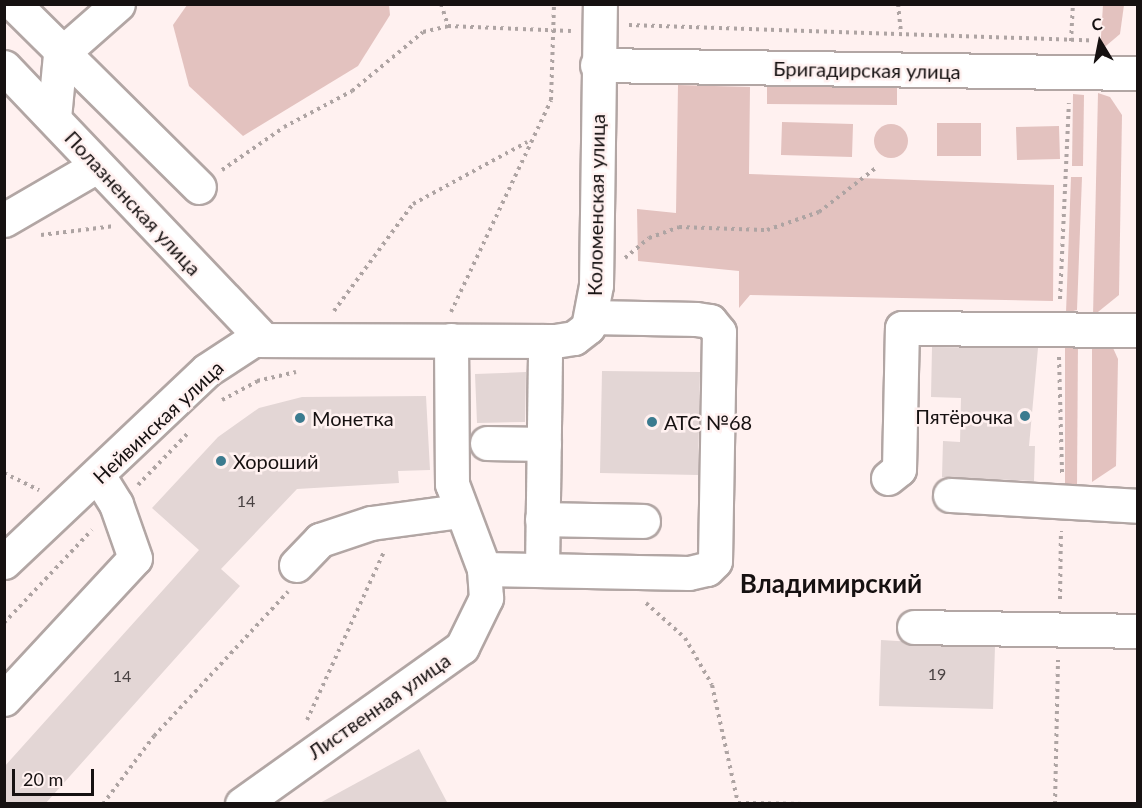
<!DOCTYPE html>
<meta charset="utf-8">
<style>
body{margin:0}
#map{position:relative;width:1142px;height:808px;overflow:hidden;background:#fff1f0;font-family:Lato,sans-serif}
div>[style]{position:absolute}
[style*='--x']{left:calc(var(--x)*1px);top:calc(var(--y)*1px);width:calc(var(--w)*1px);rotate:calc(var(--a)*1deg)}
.green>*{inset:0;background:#e3c2bf}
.round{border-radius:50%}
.building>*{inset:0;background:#e3d6d5}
.path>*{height:4px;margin-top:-2px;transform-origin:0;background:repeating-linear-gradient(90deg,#aea4a3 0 3px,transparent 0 7.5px)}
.roads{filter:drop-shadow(2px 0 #b2a6a4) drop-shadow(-2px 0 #b2a6a4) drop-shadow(0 2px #b2a6a4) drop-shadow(0 -2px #b2a6a4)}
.minor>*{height:33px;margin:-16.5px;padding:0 16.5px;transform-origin:16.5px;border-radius:16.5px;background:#fff}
.dots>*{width:16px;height:16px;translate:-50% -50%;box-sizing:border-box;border:3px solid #fff1f0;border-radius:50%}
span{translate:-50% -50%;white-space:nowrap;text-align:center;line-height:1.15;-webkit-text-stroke:5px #fff1f0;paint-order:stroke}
.number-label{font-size:16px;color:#494242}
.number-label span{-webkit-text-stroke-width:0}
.street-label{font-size:20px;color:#161111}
.poi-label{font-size:20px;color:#161111}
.right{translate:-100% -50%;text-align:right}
.left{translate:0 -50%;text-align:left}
.district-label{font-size:26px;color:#161111;font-weight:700}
.frame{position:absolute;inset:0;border:6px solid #161111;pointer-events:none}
.north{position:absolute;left:1070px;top:12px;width:60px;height:60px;-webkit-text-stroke:4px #fff1f0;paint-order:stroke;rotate:350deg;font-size:16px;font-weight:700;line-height:24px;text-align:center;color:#161111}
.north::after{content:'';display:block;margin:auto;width:21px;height:27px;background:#161111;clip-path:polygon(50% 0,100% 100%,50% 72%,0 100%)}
.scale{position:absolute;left:12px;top:769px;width:82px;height:27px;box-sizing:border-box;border:3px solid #161111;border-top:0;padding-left:8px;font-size:18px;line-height:21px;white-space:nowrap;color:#161111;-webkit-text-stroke:4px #fff1f0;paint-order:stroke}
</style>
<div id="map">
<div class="green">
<div style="clip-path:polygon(187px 5px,389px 5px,390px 15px,358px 66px,243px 136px,189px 86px,173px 25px)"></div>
<div style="clip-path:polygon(1103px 5px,1124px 5px,1120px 34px,1100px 51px)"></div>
<div style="clip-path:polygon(767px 77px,897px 79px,897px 105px,767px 104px)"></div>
<div style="clip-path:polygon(678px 85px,750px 87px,749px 174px,1054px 185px,1053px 301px,750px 295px,739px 308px,739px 271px,638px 261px,637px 209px,676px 213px)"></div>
<div style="clip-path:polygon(1098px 93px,1110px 97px,1122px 115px,1119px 295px,1093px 316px)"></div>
<div style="clip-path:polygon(1073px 94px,1084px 95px,1083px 166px,1072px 166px)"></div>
<div style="clip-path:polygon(782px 122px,853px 124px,852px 157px,781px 155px)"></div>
<div style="clip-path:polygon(937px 123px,981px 123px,981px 156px,937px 156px)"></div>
<div class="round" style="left:874px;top:124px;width:34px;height:34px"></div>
<div style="clip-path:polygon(1059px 126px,1060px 159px,1017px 160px,1016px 127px)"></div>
<div style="clip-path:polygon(1071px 177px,1082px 177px,1077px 310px,1066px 313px)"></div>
<div style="clip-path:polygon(1092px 339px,1113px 348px,1118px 359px,1116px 466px,1092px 482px)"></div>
<div style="clip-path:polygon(1078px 341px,1077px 486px,1065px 486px,1065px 342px)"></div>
</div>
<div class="building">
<div style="clip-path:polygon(932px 347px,1038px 348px,1029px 446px,1035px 446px,1034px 481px,942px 477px,943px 441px,960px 442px,961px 398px,931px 397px)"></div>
<div style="clip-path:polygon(602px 371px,700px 372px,698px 475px,600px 473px)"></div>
<div style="clip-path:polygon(526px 372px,525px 422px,477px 423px,475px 374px)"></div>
<div style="clip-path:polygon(426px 396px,430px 470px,398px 471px,399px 483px,297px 489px,221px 569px,240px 586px,45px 804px,4px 804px,4px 767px,199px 550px,152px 508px,218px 437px,259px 408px,302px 397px)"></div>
<div style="clip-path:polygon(881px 640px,995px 647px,993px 709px,879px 706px)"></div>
<div style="clip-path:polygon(419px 749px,448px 804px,318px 804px)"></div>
</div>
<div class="path">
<div style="--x:441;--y:4;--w:23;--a:72"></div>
<div style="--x:448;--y:26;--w:123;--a:2.3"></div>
<div style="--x:898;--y:4;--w:27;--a:84"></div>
<div style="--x:629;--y:25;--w:464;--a:1.9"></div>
<div style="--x:1071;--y:41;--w:37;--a:-87"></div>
<div style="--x:222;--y:170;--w:75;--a:-34.7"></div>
<div style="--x:284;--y:127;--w:77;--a:-27.9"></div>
<div style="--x:352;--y:91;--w:92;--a:-39.7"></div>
<div style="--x:423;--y:32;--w:26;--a:-13"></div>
<div style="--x:41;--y:235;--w:74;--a:-7"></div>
<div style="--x:625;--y:258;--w:31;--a:-40"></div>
<div style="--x:649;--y:238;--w:32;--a:-20"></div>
<div style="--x:679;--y:227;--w:88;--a:2"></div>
<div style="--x:767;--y:230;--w:55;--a:-19.1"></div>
<div style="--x:819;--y:212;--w:73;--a:-37.8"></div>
<div style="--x:1060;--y:299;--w:196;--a:-87.4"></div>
<div style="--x:334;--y:311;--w:133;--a:-53.6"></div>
<div style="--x:413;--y:204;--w:130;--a:-28.5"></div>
<div style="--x:451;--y:312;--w:234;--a:-64.7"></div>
<div style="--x:551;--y:100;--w:96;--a:-88.2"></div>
<div style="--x:1059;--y:357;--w:116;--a:88.5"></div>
<div style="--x:222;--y:400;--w:40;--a:-28"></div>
<div style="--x:257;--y:381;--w:40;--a:-13"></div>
<div style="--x:4;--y:473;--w:39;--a:26"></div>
<div style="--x:138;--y:485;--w:71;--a:-46.1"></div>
<div style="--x:1060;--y:599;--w:68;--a:-89.2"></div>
<div style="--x:646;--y:603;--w:52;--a:41.9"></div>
<div style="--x:685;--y:638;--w:54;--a:60.1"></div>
<div style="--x:712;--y:685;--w:121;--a:77.6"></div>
<div style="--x:4;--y:623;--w:128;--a:-46.6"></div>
<div style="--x:307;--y:720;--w:185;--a:-65.4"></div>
<div style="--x:738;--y:803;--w:68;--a:0.8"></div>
<div style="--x:103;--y:804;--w:85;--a:-53.1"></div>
<div style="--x:154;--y:736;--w:197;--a:-47.1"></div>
<div style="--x:1055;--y:804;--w:144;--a:-88.8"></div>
</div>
<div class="roads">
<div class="minor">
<div style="--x:14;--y:4;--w:260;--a:44.7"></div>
<div style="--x:597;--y:65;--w:541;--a:0.85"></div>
<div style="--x:4;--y:67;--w:374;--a:46.4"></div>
<div style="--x:54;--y:118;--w:63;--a:-84.6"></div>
<div style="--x:60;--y:55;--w:77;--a:-41.3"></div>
<div style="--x:4;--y:220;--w:105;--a:-30.2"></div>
<div style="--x:487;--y:443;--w:57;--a:1"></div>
<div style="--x:888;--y:478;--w:14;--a:-39"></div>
<div style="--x:899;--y:469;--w:141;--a:-88.8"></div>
<div style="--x:902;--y:328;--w:236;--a:0.5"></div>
<div style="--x:950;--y:495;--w:188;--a:3.3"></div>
<div style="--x:542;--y:519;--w:101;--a:1.1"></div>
<div style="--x:4;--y:562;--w:279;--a:-43.4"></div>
<div style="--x:207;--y:370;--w:55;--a:-33.1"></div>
<div style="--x:253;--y:340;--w:302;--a:0.2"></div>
<div style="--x:555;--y:341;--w:19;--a:-9"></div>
<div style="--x:574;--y:338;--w:18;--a:-38"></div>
<div style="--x:588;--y:327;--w:43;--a:-79.2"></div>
<div style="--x:596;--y:285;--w:281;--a:-89.2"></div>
<div style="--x:296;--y:565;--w:35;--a:-46"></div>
<div style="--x:320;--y:540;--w:54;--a:-18.4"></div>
<div style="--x:371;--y:523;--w:90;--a:-7.7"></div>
<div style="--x:484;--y:569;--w:205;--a:1.1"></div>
<div style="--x:689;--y:573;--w:18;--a:-13"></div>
<div style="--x:707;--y:569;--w:11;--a:-45"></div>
<div style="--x:715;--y:561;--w:229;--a:-89"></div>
<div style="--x:719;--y:332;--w:14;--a:-129"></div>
<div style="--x:710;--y:321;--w:15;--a:-172"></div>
<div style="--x:695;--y:319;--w:103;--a:-178.9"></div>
<div style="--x:542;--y:570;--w:229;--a:-89.2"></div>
<div style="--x:914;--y:627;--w:224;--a:1"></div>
<div style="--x:4;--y:699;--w:192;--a:-47.1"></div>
<div style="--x:135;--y:558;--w:57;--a:-109.4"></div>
<div style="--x:116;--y:504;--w:32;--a:-122"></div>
<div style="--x:242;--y:804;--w:270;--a:-35.5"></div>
<div style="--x:462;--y:647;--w:55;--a:-63.9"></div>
<div style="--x:486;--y:598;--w:29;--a:-94"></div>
<div style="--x:484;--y:569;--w:91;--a:-110.6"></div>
<div style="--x:452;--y:484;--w:144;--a:-90.4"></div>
</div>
</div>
<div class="dots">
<div style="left:1025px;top:416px;background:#3b7b8f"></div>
<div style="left:300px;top:418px;background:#3b7b8f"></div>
<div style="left:652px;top:422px;background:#3b7b8f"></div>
<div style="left:221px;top:461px;background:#3b7b8f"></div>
</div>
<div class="number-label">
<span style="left:246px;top:501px">14</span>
<span style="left:937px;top:674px">19</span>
<span style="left:122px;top:676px">14</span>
</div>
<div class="street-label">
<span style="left:867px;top:70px;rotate:1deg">Бригадирская улица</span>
<span style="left:133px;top:203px;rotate:47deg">Полазненская улица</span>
<span style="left:596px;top:205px;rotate:-89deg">Коломенская улица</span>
<span style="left:158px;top:422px;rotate:-43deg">Нейвинская улица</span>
<span style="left:379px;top:706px;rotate:-35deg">Лиственная улица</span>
</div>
<div class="poi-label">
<span class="right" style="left:1013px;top:416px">Пятёрочка</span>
<span class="left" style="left:312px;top:418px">Монетка</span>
<span class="left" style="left:664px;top:422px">АТС №68</span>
<span class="left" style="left:233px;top:461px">Хороший</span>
</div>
<div class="district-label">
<span style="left:831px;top:584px">Владимирский</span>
</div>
<div class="frame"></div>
<div class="north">С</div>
<div class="scale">20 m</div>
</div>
